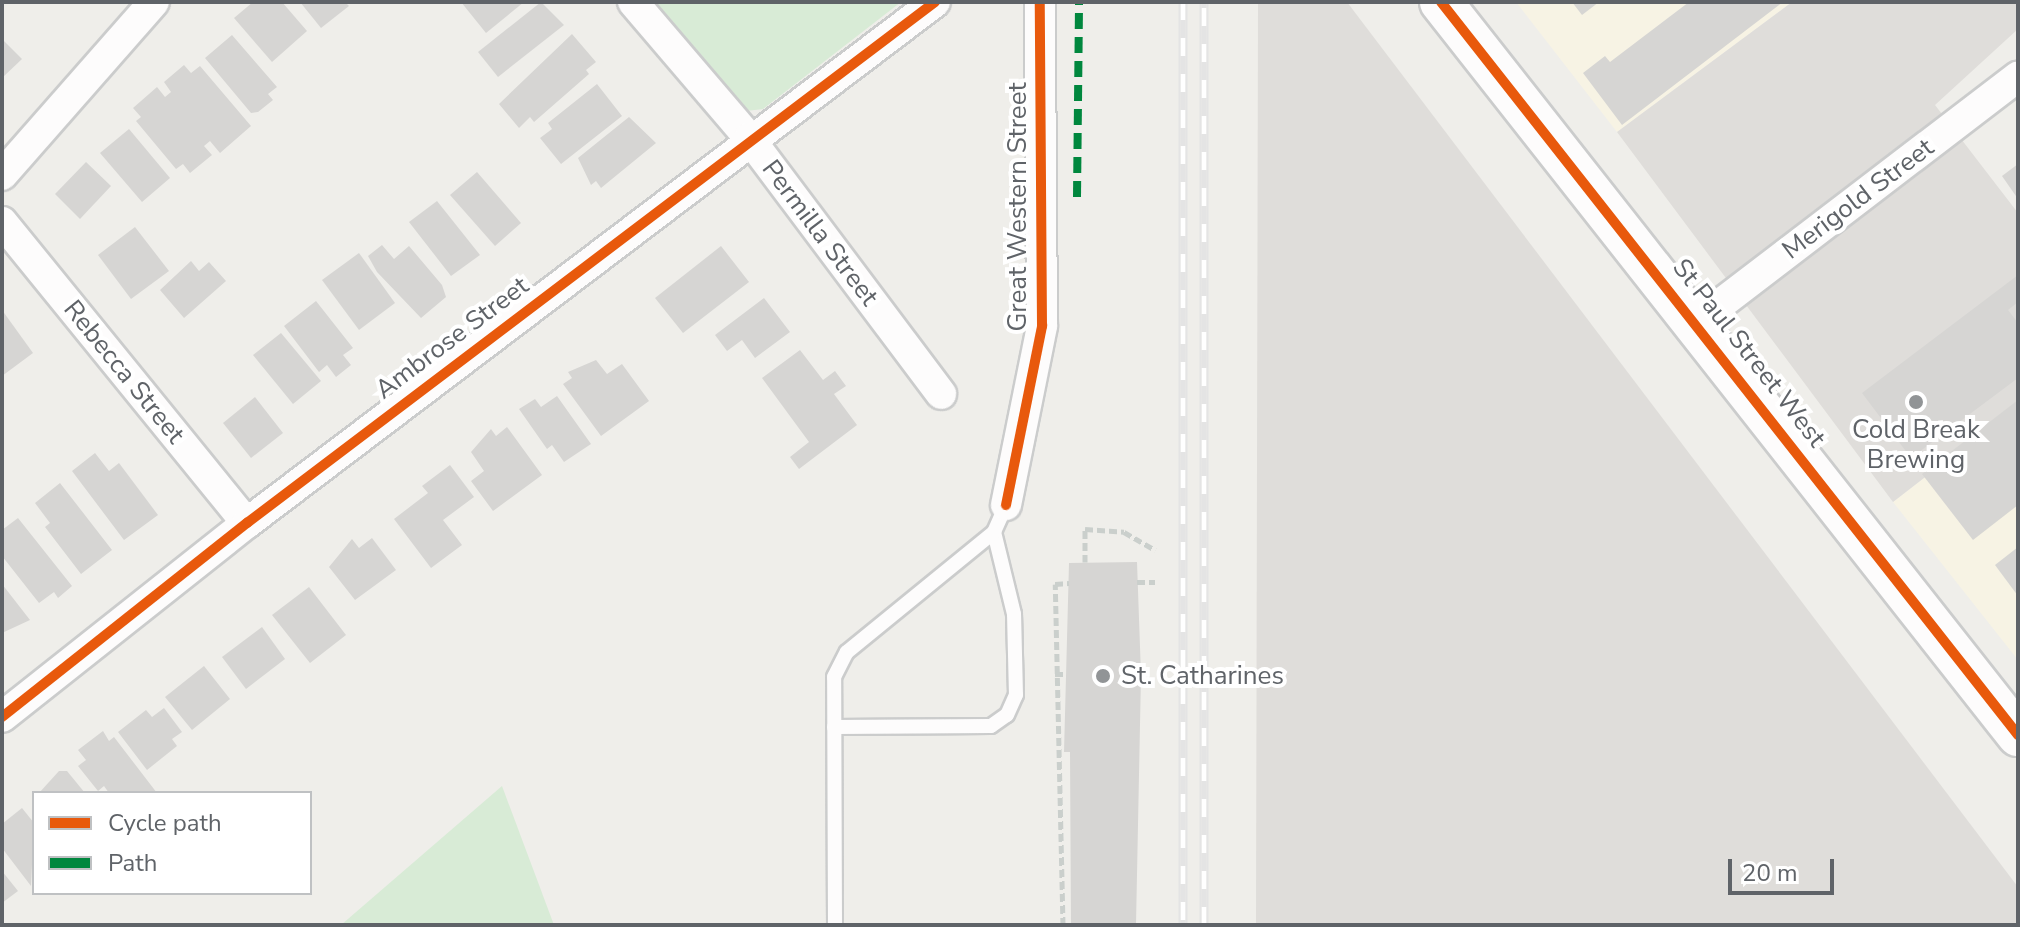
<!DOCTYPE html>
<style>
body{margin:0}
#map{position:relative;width:2020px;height:927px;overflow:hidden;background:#efeeea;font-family:"Nunito Sans",sans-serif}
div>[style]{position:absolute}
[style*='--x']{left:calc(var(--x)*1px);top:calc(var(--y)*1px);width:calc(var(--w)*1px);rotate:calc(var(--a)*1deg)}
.commercial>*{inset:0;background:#f7f3e4}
.industrial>*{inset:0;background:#dfddda}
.green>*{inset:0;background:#d8ebd6}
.building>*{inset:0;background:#d6d5d3}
.path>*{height:5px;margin-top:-2.5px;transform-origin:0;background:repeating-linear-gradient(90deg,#cacfcc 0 8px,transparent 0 12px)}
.roads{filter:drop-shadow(2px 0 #cbcccc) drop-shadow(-2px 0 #cbcccc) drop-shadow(0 2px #cbcccc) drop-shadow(0 -2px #cbcccc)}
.lane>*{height:14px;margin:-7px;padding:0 7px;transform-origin:7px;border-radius:7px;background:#fdfcfc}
.street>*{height:30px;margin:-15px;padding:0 15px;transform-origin:15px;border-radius:15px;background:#fdfcfc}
.secondary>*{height:42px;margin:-21px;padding:0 21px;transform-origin:21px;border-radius:21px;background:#fdfcfc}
.rail>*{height:9px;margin-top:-4.5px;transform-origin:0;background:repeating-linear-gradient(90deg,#fff 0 18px,#e4e4e4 0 36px);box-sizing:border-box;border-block:2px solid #e4e4e4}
.quiet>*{height:8px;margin-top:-4px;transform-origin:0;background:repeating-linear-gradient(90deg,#00873e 0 16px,transparent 0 24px)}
.cycleway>*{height:10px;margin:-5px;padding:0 5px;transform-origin:5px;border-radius:5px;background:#e8590c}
.dots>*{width:22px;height:22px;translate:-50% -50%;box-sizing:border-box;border:4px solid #fff;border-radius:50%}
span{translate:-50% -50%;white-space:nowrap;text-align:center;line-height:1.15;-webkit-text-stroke:8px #fff;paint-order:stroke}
.street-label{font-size:26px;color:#5f6368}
.poi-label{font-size:26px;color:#5f6368}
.left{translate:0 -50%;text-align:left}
.frame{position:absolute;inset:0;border:4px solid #5f6368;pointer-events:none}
.legend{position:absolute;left:32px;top:791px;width:280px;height:104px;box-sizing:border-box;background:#fff;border:2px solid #bfc1c3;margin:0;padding:10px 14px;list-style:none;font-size:24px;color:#5f6368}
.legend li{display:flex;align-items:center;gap:16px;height:40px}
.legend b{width:40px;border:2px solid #bfc1c3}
.scale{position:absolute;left:1728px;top:859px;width:106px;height:36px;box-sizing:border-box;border:4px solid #5f6368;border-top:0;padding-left:10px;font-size:24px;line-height:28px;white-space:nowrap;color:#5f6368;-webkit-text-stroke:6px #fff;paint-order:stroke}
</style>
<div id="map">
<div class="commercial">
<div style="clip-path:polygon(1516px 2px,1792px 2px,1617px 132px)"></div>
<div style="clip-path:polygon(2018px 405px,2018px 660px,1893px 502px)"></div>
</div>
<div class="industrial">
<div style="clip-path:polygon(1258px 2px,1347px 2px,2018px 887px,2018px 925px,1256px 925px)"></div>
<div style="clip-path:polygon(1792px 2px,2018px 2px,2018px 29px,1935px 105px,2018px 213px,2018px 405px,1893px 502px,1617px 132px)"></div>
</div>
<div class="green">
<div style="clip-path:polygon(651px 2px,901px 2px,763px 109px,746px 111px)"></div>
<div style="clip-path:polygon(502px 786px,554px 925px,341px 925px)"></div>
</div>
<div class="building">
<div style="clip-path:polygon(253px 2px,282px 2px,307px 31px,272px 62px,234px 18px)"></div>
<div style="clip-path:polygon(300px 2px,345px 2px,349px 6px,321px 28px)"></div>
<div style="clip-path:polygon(461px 2px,524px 2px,486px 33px)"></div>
<div style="clip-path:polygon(541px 2px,564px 25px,498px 77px,478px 52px)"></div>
<div style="clip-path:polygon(1572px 2px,1599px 2px,1582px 15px)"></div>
<div style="clip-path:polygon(1689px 2px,1783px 2px,1622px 125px,1583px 73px,1605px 56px,1610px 62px)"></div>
<div style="clip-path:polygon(572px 34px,596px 62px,586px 70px,589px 74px,534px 122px,530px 117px,519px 128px,499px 104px)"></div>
<div style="clip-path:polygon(232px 35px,277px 87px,268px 94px,273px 100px,258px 112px,251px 113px,205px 58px)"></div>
<div style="clip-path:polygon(2px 39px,22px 59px,2px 78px)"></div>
<div style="clip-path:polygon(184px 65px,191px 73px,200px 66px,251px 126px,220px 153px,210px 141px,204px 146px,212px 155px,190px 173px,183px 164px,176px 169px,136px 121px,141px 117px,133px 108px,157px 87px,165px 97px,171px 92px,164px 82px)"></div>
<div style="clip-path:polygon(597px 84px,622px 116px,561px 164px,540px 138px,552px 129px,548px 123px)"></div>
<div style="clip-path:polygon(629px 117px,656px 143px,601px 188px,596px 181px,591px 185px,578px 158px)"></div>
<div style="clip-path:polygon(129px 129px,170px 178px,142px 202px,100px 153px)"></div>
<div style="clip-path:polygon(86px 162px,111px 186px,80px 219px,55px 194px)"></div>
<div style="clip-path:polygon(2018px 164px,2018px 199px,2002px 176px)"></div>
<div style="clip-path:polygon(477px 172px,521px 223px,495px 246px,450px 195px)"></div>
<div style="clip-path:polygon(437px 201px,480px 255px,451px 276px,409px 222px)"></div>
<div style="clip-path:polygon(135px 227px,169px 271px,131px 299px,98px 255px)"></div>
<div style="clip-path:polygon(382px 245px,394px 259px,409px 246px,442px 285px,446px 297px,421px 318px,377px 272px,368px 256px)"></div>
<div style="clip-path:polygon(721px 246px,749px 282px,683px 333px,655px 298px)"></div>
<div style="clip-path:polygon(359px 253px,395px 303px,359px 330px,322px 280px)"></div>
<div style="clip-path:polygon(191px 261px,199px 271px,209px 262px,226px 281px,184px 318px,160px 290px)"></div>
<div style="clip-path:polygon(2018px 275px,2018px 302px,2008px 310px,2018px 323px,2018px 378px,1911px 458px,1862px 393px)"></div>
<div style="clip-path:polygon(764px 298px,790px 332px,755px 358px,742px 340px,727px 351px,715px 335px)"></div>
<div style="clip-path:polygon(316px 301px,353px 348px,343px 355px,351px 365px,336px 377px,327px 365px,319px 372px,284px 326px)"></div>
<div style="clip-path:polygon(2px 310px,33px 353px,2px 376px)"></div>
<div style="clip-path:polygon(281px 333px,321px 381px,293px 404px,253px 355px)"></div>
<div style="clip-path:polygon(800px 350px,823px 380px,835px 371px,846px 386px,834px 394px,857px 425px,799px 469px,790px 457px,809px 442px,762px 378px)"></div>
<div style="clip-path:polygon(596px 360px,607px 374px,622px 364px,649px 401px,601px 436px,563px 384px,572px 378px,568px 372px)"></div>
<div style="clip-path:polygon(557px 396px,591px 444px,564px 462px,552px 445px,547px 449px,519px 409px,535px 399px,541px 407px)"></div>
<div style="clip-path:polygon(255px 397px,283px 433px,251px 458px,223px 423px)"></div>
<div style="clip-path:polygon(2018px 400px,2018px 505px,1973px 540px,1922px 474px)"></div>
<div style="clip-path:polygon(507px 427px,542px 475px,493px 511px,471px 481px,484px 471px,471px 452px,491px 429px,496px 436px)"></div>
<div style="clip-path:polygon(95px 453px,109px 471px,119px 463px,158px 515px,124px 540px,72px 471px)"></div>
<div style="clip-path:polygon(450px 465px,474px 497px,443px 520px,462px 545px,431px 568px,394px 519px,428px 493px,422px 486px)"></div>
<div style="clip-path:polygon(60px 483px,112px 550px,81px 574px,45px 527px,50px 523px,35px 503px)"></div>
<div style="clip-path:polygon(18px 518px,72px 586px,58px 598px,54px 592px,39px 603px,2px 556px,2px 530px)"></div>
<div style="clip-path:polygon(372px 538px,396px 570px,355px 600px,329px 567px,352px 539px,359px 548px)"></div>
<div style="clip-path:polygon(2018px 547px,2018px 596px,1995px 565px)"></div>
<div style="clip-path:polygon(1137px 562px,1141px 675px,1136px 925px,1071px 925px,1070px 752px,1064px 752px,1069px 563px)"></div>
<div style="clip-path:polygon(2px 584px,30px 620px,2px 633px)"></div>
<div style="clip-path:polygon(309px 587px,346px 635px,310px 663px,272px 615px)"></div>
<div style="clip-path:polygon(262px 627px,285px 659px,246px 689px,222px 657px)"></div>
<div style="clip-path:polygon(204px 666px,230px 699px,192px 730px,165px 697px)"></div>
<div style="clip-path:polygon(164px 708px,182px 732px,172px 739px,177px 746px,147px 770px,118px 732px,146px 710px,152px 717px)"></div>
<div style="clip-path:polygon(103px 731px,109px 741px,114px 737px,157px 793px,109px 793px,104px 786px,98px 791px,78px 766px,86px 760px,78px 750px)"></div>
<div style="clip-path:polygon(59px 771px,67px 771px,85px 793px,39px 793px)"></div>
<div style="clip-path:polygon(22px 808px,34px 823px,31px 886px,2px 848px,2px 824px)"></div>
<div style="clip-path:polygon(2px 871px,18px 891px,2px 903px)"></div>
</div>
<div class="path">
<div style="--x:1085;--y:562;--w:33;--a:-90"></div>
<div style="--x:1085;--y:529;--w:39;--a:4"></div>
<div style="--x:1124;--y:532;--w:36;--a:30"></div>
<div style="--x:1137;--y:582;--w:18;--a:0"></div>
<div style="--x:1055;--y:674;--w:10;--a:0"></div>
<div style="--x:1063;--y:925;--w:341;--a:-91.3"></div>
<div style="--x:1055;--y:584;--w:14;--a:-4"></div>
</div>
<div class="roads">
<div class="lane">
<div style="--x:834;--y:727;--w:157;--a:-0.4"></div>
<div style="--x:991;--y:726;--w:19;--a:-35"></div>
<div style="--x:1007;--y:715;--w:22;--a:-66"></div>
<div style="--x:1016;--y:695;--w:81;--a:-91.4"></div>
<div style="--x:1014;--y:614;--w:84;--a:-103.7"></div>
<div style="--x:835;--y:925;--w:248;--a:-90.2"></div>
<div style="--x:834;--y:677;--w:28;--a:-63"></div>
<div style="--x:847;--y:652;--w:190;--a:-39.2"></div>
<div style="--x:994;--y:532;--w:30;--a:-66"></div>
</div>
<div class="street">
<div style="--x:633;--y:2;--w:179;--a:49.5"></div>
<div style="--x:749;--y:138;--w:320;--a:53.1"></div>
<div style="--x:2;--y:175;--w:230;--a:-48.7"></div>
<div style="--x:2;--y:222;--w:388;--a:50.9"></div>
<div style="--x:1697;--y:322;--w:404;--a:-37.4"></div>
<div style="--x:1006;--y:505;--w:183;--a:-78.6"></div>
<div style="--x:1042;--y:326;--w:324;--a:-90.4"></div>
<div style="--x:2;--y:717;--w:313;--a:-38.4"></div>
<div style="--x:247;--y:523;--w:863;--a:-37.14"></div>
</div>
<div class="secondary">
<div style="--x:1441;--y:2;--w:933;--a:51.79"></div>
</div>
</div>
<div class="rail">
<div style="--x:1183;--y:2;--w:923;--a:90"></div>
<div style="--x:1204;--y:925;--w:923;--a:-90"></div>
</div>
<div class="quiet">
<div style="--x:1077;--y:197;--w:195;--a:-89.4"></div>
</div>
<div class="cycleway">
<div style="--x:1441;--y:2;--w:933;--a:51.79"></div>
<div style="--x:1006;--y:505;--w:183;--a:-78.6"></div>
<div style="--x:1042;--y:326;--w:324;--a:-90.4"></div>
<div style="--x:2;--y:717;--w:313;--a:-38.4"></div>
<div style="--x:247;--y:523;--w:863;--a:-37.14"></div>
</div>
<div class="dots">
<div style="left:1916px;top:402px;background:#919496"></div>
<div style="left:1103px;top:676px;background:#919496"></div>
</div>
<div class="street-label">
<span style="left:1858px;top:199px;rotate:-37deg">Merigold Street</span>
<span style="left:1018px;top:207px;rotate:-90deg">Great Western Street</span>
<span style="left:820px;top:233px;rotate:53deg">Permilla Street</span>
<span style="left:452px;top:338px;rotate:-37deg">Ambrose Street</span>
<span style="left:1749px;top:353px;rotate:52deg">St Paul Street West</span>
<span style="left:124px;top:372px;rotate:51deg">Rebecca Street</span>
</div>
<div class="poi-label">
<span style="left:1916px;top:445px">Cold Break<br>Brewing</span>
<span class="left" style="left:1121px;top:676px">St. Catharines</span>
</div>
<div class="frame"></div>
<ul class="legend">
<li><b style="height:10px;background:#e8590c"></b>Cycle path</li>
<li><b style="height:10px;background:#00873e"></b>Path</li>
</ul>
<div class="scale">20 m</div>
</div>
